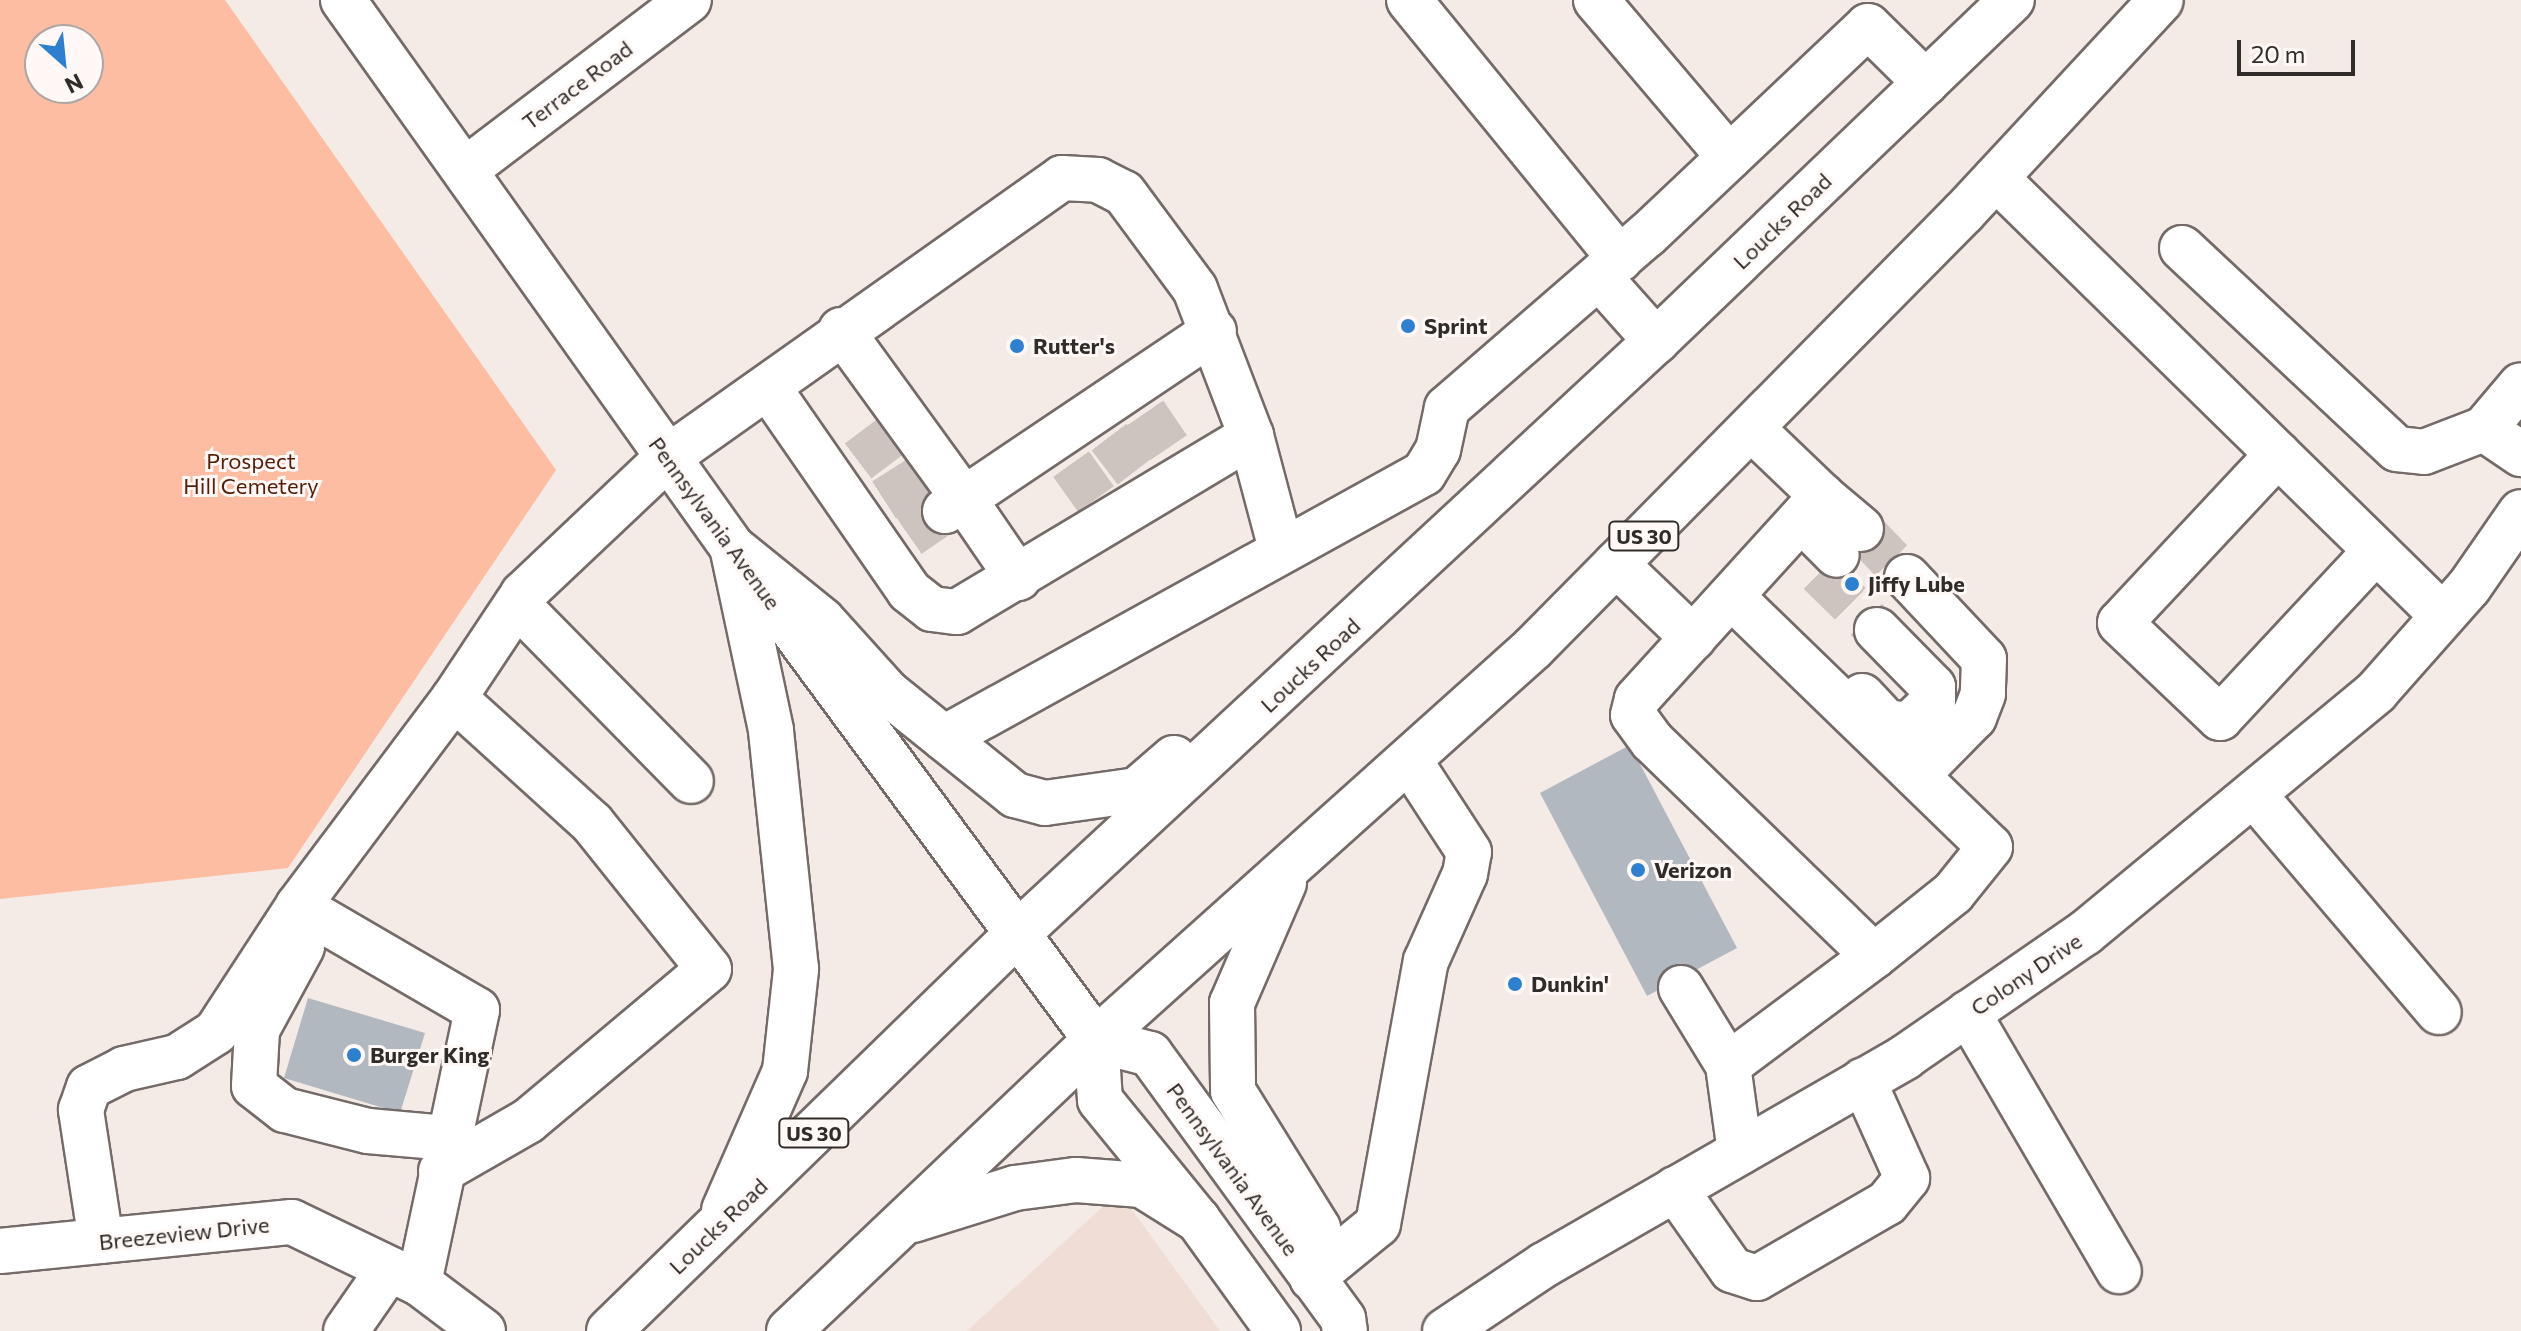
<!DOCTYPE html>
<style>
body{margin:0}
#map{position:relative;width:2521px;height:1331px;overflow:hidden;background:#f4eae6;font-family:Commissioner,sans-serif}
div>[style]{position:absolute}
[style*='--x']{left:calc(var(--x)*1px);top:calc(var(--y)*1px);width:calc(var(--w)*1px);rotate:calc(var(--a)*1deg)}
.built>*{inset:0;background:#efddd6}
.green>*{inset:0;background:#fdbda3}
.building>*{inset:0;background:#b2b8bf}
.minor-tunnel>*{height:44px;margin-top:-22px;transform-origin:0;background:repeating-linear-gradient(90deg,#cdc4c0 0 44px,transparent 0 66px)}
.roads{filter:drop-shadow(2px 0 #746b68) drop-shadow(-2px 0 #746b68) drop-shadow(0 2px #746b68) drop-shadow(0 -2px #746b68)}
.minor>*{height:44px;margin:-22px;padding:0 22px;transform-origin:22px;border-radius:22px;background:#fff}
.highway>*{height:44px;margin:-22px;padding:0 22px;transform-origin:22px;border-radius:22px;background:#fff}
.dots>*{width:22px;height:22px;translate:-50% -50%;box-sizing:border-box;border:4px solid #fff8f6;border-radius:50%}
span{translate:-50% -50%;white-space:nowrap;text-align:center;line-height:1.15;-webkit-text-stroke:6px #fff8f6;paint-order:stroke}
.shield-label span{padding:2px 6px;background:#fff8f6;border:2px solid;border-radius:6px;-webkit-text-stroke-width:0}
.shield-label{font-size:20px;color:#302c2a;font-weight:700}
.street-label{font-size:22px;color:#302c2a}
.poi-label{font-size:22px;color:#302c2a;font-weight:700}
.left{translate:0 -50%;text-align:left}
.park-label{font-size:22px;color:#541d04}
.north{position:absolute;left:24px;top:24px;width:80px;height:80px;box-sizing:border-box;background:#fff8f6;border:2px solid #aca6a4;border-radius:50%;rotate:153deg;font-size:22px;font-weight:700;line-height:32px;text-align:center;color:#302c2a}
.north::after{content:'';display:block;margin:auto;width:28px;height:36px;background:#2d80cf;clip-path:polygon(50% 0,100% 100%,50% 72%,0 100%)}
.scale{position:absolute;left:2237px;top:40px;width:118px;height:36px;box-sizing:border-box;border:4px solid #302c2a;border-top:0;padding-left:10px;font-size:24px;line-height:28px;white-space:nowrap;color:#302c2a;-webkit-text-stroke:6px #fff8f6;paint-order:stroke}
</style>
<div id="map">
<div class="built">
<div style="clip-path:polygon(1119px 1192px,1220px 1331px,967px 1331px)"></div>
</div>
<div class="green">
<div style="clip-path:polygon(evenodd,0 0,225px 0,556px 470px,288px 868px,0 899px,0 0,40px 40px,88px 40px,88px 88px,40px 88px,40px 40px)"></div>
</div>
<div class="building">
<div style="clip-path:polygon(1630px 745px,1737px 948px,1647px 996px,1540px 793px)"></div>
<div style="clip-path:polygon(308px 998px,425px 1033px,400px 1113px,284px 1078px)"></div>
</div>
<div class="minor-tunnel">
<div style="--x:1145;--y:413;--w:42;--a:55.6"></div>
<div style="--x:1109;--y:437;--w:43;--a:52.6"></div>
<div style="--x:858;--y:461;--w:60;--a:-36.9"></div>
<div style="--x:1071;--y:464;--w:43;--a:54.5"></div>
<div style="--x:884;--y:500;--w:46;--a:-32.7"></div>
<div style="--x:1861;--y:529;--w:66;--a:46.2"></div>
<div style="--x:909;--y:536;--w:44;--a:-34.8"></div>
<div style="--x:1819;--y:573;--w:81;--a:44.5"></div>
</div>
<div class="roads">
<div class="minor">
<div style="--x:343;--y:0;--w:671;--a:54.58"></div>
<div style="--x:732;--y:547;--w:613;--a:53.56"></div>
<div style="--x:1096;--y:1040;--w:60;--a:86.2"></div>
<div style="--x:1100;--y:1100;--w:155;--a:50.8"></div>
<div style="--x:1198;--y:1220;--w:137;--a:54.2"></div>
<div style="--x:1409;--y:0;--w:334;--a:50.8"></div>
<div style="--x:1596;--y:0;--w:206;--a:49.7"></div>
<div style="--x:465;--y:170;--w:281;--a:-37.2"></div>
<div style="--x:1996;--y:178;--w:624;--a:44.42"></div>
<div style="--x:2182;--y:248;--w:294;--a:43.1"></div>
<div style="--x:2397;--y:449;--w:27;--a:6"></div>
<div style="--x:2424;--y:452;--w:64;--a:-21"></div>
<div style="--x:2484;--y:429;--w:57;--a:-49.9"></div>
<div style="--x:1599;--y:277;--w:86;--a:48.3"></div>
<div style="--x:841;--y:330;--w:209;--a:54"></div>
<div style="--x:964;--y:499;--w:301;--a:-33.9"></div>
<div style="--x:768;--y:387;--w:248;--a:55.3"></div>
<div style="--x:909;--y:591;--w:29;--a:38"></div>
<div style="--x:932;--y:609;--w:25;--a:7"></div>
<div style="--x:957;--y:612;--w:343;--a:-30.9"></div>
<div style="--x:2484;--y:429;--w:45;--a:34"></div>
<div style="--x:2278;--y:454;--w:231;--a:133.1"></div>
<div style="--x:2120;--y:623;--w:138;--a:43.5"></div>
<div style="--x:2220;--y:718;--w:229;--a:-47"></div>
<div style="--x:1822;--y:496;--w:51;--a:40.2"></div>
<div style="--x:945;--y:511;--w:22;--a:-32"></div>
<div style="--x:964;--y:499;--w:96;--a:55.6"></div>
<div style="--x:1802;--y:520;--w:49;--a:45"></div>
<div style="--x:1616;--y:564;--w:107;--a:43.9"></div>
<div style="--x:1907;--y:577;--w:112;--a:46.8"></div>
<div style="--x:1984;--y:659;--w:35;--a:92"></div>
<div style="--x:1983;--y:694;--w:25;--a:111"></div>
<div style="--x:1974;--y:717;--w:81;--a:134.5"></div>
<div style="--x:1732;--y:597;--w:359;--a:44.1"></div>
<div style="--x:1990;--y:847;--w:59;--a:128.8"></div>
<div style="--x:1953;--y:893;--w:101;--a:141.4"></div>
<div style="--x:1874;--y:956;--w:309;--a:-135.9"></div>
<div style="--x:1652;--y:741;--w:32;--a:-126"></div>
<div style="--x:1633;--y:715;--w:16;--a:-76"></div>
<div style="--x:1637;--y:699;--w:275;--a:-47.7"></div>
<div style="--x:1822;--y:496;--w:98;--a:-136.2"></div>
<div style="--x:517;--y:604;--w:248;--a:45.5"></div>
<div style="--x:1862;--y:696;--w:35;--a:47"></div>
<div style="--x:1886;--y:722;--w:23;--a:7"></div>
<div style="--x:1909;--y:725;--w:33;--a:-44"></div>
<div style="--x:1933;--y:702;--w:15;--a:-90"></div>
<div style="--x:1933;--y:687;--w:80;--a:-134.5"></div>
<div style="--x:944;--y:738;--w:548;--a:-28.9"></div>
<div style="--x:1424;--y:473;--w:27;--a:-59"></div>
<div style="--x:1438;--y:450;--w:43;--a:-77.9"></div>
<div style="--x:1447;--y:408;--w:264;--a:-40.9"></div>
<div style="--x:1647;--y:235;--w:304;--a:-43.4"></div>
<div style="--x:1868;--y:26;--w:81;--a:44.5"></div>
<div style="--x:2254;--y:795;--w:285;--a:49.6"></div>
<div style="--x:302;--y:947;--w:94;--a:118.5"></div>
<div style="--x:257;--y:1030;--w:56;--a:93.1"></div>
<div style="--x:254;--y:1086;--w:39;--a:38"></div>
<div style="--x:285;--y:1110;--w:86;--a:14.2"></div>
<div style="--x:368;--y:1131;--w:78;--a:5.1"></div>
<div style="--x:1681;--y:988;--w:90;--a:58.6"></div>
<div style="--x:1968;--y:1013;--w:299;--a:59.7"></div>
<div style="--x:1096;--y:1040;--w:56;--a:14.5"></div>
<div style="--x:1150;--y:1054;--w:328;--a:53.9"></div>
<div style="--x:1343;--y:1319;--w:12;--a:81"></div>
<div style="--x:1740;--y:1152;--w:88;--a:-97.9"></div>
<div style="--x:1728;--y:1065;--w:182;--a:-36.7"></div>
<div style="--x:441;--y:1171;--w:100;--a:-29.9"></div>
<div style="--x:528;--y:1121;--w:236;--a:-40"></div>
<div style="--x:709;--y:969;--w:187;--a:-128.7"></div>
<div style="--x:592;--y:823;--w:186;--a:-137.8"></div>
<div style="--x:1675;--y:1189;--w:99;--a:54.9"></div>
<div style="--x:1732;--y:1270;--w:26;--a:18"></div>
<div style="--x:1757;--y:1278;--w:150;--a:-30"></div>
<div style="--x:1887;--y:1203;--w:32;--a:-51"></div>
<div style="--x:1907;--y:1178;--w:107;--a:-114.2"></div>
<div style="--x:101;--y:1241;--w:133;--a:-98.7"></div>
<div style="--x:81;--y:1110;--w:24;--a:-71"></div>
<div style="--x:89;--y:1087;--w:39;--a:-27"></div>
<div style="--x:124;--y:1069;--w:54;--a:-12.8"></div>
<div style="--x:177;--y:1057;--w:46;--a:-32.7"></div>
<div style="--x:216;--y:1032;--w:150;--a:-56.9"></div>
<div style="--x:0;--y:1251;--w:293;--a:-5.7"></div>
<div style="--x:292;--y:1222;--w:141;--a:25.7"></div>
<div style="--x:419;--y:1283;--w:80;--a:36.9"></div>
<div style="--x:1312;--y:1278;--w:85;--a:-39.3"></div>
<div style="--x:1378;--y:1224;--w:267;--a:-79.7"></div>
<div style="--x:1426;--y:961;--w:95;--a:-65.9"></div>
<div style="--x:1465;--y:874;--w:22;--a:-80"></div>
<div style="--x:1469;--y:852;--w:110;--a:-123.1"></div>
<div style="--x:419;--y:1283;--w:279;--a:-78"></div>
<div style="--x:477;--y:1010;--w:207;--a:-149.8"></div>
<div style="--x:298;--y:906;--w:260;--a:-53.1"></div>
<div style="--x:454;--y:698;--w:125;--a:-56.4"></div>
<div style="--x:523;--y:594;--w:199;--a:-43.4"></div>
<div style="--x:668;--y:457;--w:483;--a:-35.3"></div>
<div style="--x:1062;--y:178;--w:36;--a:3"></div>
<div style="--x:1098;--y:180;--w:29;--a:27"></div>
<div style="--x:1124;--y:193;--w:119;--a:53.5"></div>
<div style="--x:1195;--y:289;--w:157;--a:69.1"></div>
<div style="--x:1251;--y:436;--w:117;--a:75.1"></div>
<div style="--x:346;--y:1331;--w:75;--a:-55.3"></div>
<div style="--x:1445;--y:1331;--w:119;--a:-33.7"></div>
<div style="--x:1544;--y:1265;--w:417;--a:-29.9"></div>
<div style="--x:1905;--y:1057;--w:219;--a:-34.6"></div>
<div style="--x:2085;--y:933;--w:378;--a:-39.6"></div>
<div style="--x:2376;--y:692;--w:140;--a:-48.5"></div>
<div style="--x:2469;--y:587;--w:91;--a:-55.3"></div>
</div>
<div class="highway">
<div style="--x:732;--y:547;--w:116;--a:39"></div>
<div style="--x:822;--y:620;--w:98;--a:47.9"></div>
<div style="--x:888;--y:693;--w:163;--a:38.8"></div>
<div style="--x:1015;--y:795;--w:31;--a:15"></div>
<div style="--x:1045;--y:803;--w:93;--a:-8"></div>
<div style="--x:1137;--y:790;--w:49;--a:-40.9"></div>
<div style="--x:1284;--y:883;--w:131;--a:113.4"></div>
<div style="--x:1232;--y:1003;--w:88;--a:89.3"></div>
<div style="--x:1233;--y:1091;--w:161;--a:58.2"></div>
<div style="--x:1318;--y:1228;--w:50;--a:96.8"></div>
<div style="--x:724;--y:1210;--w:152;--a:-66.3"></div>
<div style="--x:785;--y:1071;--w:103;--a:-83.8"></div>
<div style="--x:796;--y:969;--w:240;--a:-96"></div>
<div style="--x:771;--y:730;--w:187;--a:-102"></div>
<div style="--x:913;--y:1220;--w:107;--a:-17.4"></div>
<div style="--x:1015;--y:1188;--w:62;--a:-7.5"></div>
<div style="--x:1076;--y:1180;--w:66;--a:4.3"></div>
<div style="--x:1142;--y:1185;--w:66;--a:32"></div>
<div style="--x:609;--y:1331;--w:571;--a:-44.22"></div>
<div style="--x:1018;--y:933;--w:870;--a:-42.86"></div>
<div style="--x:1656;--y:341;--w:493;--a:-43.8"></div>
<div style="--x:789;--y:1331;--w:423;--a:-43.5"></div>
<div style="--x:1096;--y:1040;--w:587;--a:-41.89"></div>
<div style="--x:1533;--y:648;--w:613;--a:-45.33"></div>
<div style="--x:1964;--y:212;--w:289;--a:-47.1"></div>
</div>
</div>
<div class="dots">
<div style="left:1408px;top:326px;background:#2d80cf"></div>
<div style="left:1017px;top:346px;background:#2d80cf"></div>
<div style="left:1852px;top:584px;background:#2d80cf"></div>
<div style="left:1638px;top:870px;background:#2d80cf"></div>
<div style="left:1515px;top:984px;background:#2d80cf"></div>
<div style="left:354px;top:1055px;background:#2d80cf"></div>
</div>
<div class="shield-label">
<span style="left:1644px;top:536px">US 30</span>
<span style="left:814px;top:1133px">US 30</span>
</div>
<div class="street-label">
<span style="left:577px;top:85px;rotate:-37deg">Terrace Road</span>
<span style="left:1782px;top:221px;rotate:-44deg">Loucks Road</span>
<span style="left:715px;top:523px;rotate:54deg">Pennsylvania Avenue</span>
<span style="left:1310px;top:665px;rotate:-43deg">Loucks Road</span>
<span style="left:2026px;top:974px;rotate:-34deg">Colony Drive</span>
<span style="left:1233px;top:1169px;rotate:54deg">Pennsylvania Avenue</span>
<span style="left:718px;top:1226px;rotate:-44deg">Loucks Road</span>
<span style="left:184px;top:1233px;rotate:-6deg">Breezeview Drive</span>
</div>
<div class="poi-label">
<span class="left" style="left:1424px;top:326px">Sprint</span>
<span class="left" style="left:1033px;top:346px">Rutter's</span>
<span class="left" style="left:1868px;top:584px">Jiffy Lube</span>
<span class="left" style="left:1654px;top:870px">Verizon</span>
<span class="left" style="left:1531px;top:984px">Dunkin'</span>
<span class="left" style="left:370px;top:1055px">Burger King</span>
</div>
<div class="park-label">
<span style="left:251px;top:473px">Prospect<br>Hill Cemetery</span>
</div>
<div class="north">N</div>
<div class="scale">20 m</div>
</div>
